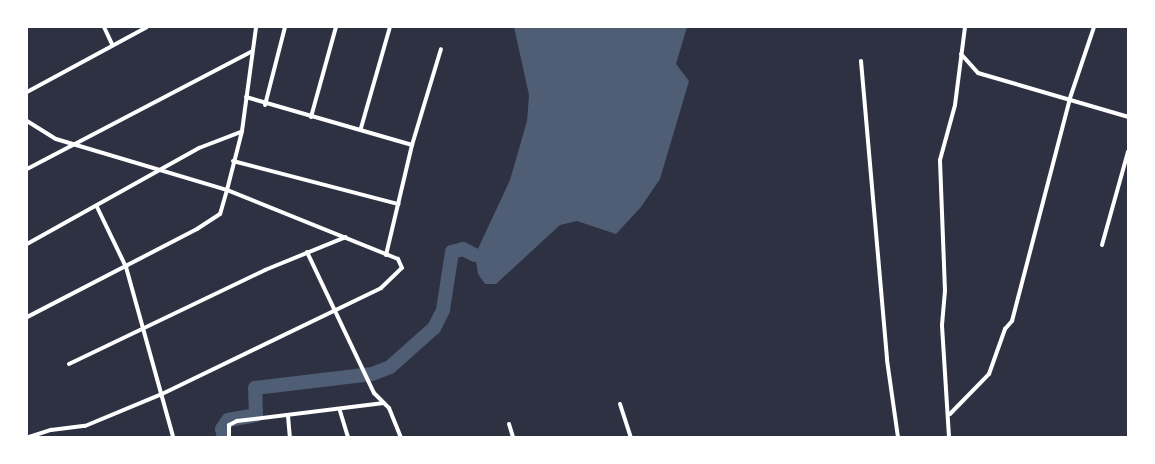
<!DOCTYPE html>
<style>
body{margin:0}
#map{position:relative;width:1155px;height:464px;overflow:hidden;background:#2d3142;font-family:"Work Sans",sans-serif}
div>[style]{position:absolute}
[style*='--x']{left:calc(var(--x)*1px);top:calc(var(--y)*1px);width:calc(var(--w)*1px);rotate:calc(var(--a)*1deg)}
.water>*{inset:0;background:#4f5d75}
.river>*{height:14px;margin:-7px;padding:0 7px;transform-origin:7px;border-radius:7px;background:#4f5d75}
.minor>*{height:4px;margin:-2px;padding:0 2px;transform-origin:2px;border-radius:2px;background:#fff}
span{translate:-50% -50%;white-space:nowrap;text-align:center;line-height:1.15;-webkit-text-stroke:6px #fff;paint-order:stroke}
.frame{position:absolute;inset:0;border:28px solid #fff;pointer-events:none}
</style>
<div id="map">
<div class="water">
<div style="clip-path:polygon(514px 27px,687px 27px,676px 64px,689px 81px,660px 179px,641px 207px,616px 234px,577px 221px,560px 225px,496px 284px,485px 284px,478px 274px,475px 255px,510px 180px,527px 121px,529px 95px)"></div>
</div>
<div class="river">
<div style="--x:224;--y:437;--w:8;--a:-104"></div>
<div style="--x:222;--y:429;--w:11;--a:-56"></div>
<div style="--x:228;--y:420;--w:28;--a:-10"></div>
<div style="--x:256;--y:415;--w:27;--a:-92"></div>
<div style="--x:255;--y:388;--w:118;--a:-6.8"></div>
<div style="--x:372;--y:374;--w:19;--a:-21"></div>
<div style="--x:390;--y:367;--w:59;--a:-41.6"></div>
<div style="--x:434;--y:328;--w:20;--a:-63"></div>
<div style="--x:443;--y:310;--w:59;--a:-81.2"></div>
<div style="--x:452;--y:252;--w:11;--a:-15"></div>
<div style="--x:463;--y:249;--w:13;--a:27"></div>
</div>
<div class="minor">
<div style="--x:104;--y:27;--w:19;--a:65"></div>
<div style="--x:961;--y:54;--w:25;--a:48"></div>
<div style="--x:978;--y:73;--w:156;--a:16.3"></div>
<div style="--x:861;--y:61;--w:300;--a:85"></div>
<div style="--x:887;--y:360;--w:78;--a:81.9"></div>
<div style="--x:27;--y:92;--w:136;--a:-28.4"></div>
<div style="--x:246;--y:97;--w:173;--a:16.1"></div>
<div style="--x:265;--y:105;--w:81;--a:-75.6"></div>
<div style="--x:311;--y:117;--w:93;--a:-74.5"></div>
<div style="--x:27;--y:121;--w:34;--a:32"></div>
<div style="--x:56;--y:139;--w:178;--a:16.6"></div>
<div style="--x:227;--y:190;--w:25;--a:106"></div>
<div style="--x:220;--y:214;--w:27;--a:147"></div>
<div style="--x:197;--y:229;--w:191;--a:152.6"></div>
<div style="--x:361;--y:128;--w:105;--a:-74"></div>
<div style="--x:233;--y:161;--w:171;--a:14.6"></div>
<div style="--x:27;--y:169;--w:253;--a:-27.6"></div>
<div style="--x:97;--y:207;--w:67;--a:64.2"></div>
<div style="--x:126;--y:267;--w:176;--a:74.5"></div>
<div style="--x:27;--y:244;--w:197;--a:-29.2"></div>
<div style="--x:199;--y:148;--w:45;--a:-20.9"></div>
<div style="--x:1102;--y:245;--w:97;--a:-74.4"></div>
<div style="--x:307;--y:252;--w:156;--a:64.6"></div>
<div style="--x:374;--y:393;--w:21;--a:45"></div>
<div style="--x:389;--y:408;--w:31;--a:68"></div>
<div style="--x:386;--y:255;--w:113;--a:-76.7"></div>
<div style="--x:412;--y:145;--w:100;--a:-73.2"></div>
<div style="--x:69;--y:364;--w:217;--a:-25.6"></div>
<div style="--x:265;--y:270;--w:87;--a:-22.2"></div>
<div style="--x:620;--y:404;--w:35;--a:72"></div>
<div style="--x:340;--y:411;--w:27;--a:73"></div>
<div style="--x:950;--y:414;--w:56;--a:-45.7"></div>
<div style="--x:989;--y:374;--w:48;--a:-70.4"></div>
<div style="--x:1005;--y:329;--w:11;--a:-49"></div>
<div style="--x:1012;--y:321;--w:230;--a:-75.4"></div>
<div style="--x:1070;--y:98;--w:75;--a:-71.3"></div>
<div style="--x:288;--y:416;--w:21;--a:85"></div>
<div style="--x:509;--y:424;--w:14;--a:73"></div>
<div style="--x:29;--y:437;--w:23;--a:-18"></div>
<div style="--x:51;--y:430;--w:34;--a:-7"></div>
<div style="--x:85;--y:426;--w:83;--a:-22.6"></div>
<div style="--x:162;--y:394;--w:243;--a:-25.8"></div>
<div style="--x:381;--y:288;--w:29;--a:-44"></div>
<div style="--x:402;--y:268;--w:10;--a:-114"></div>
<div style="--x:398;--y:259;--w:184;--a:-158"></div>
<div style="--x:227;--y:190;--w:61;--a:-75.7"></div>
<div style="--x:242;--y:131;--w:105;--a:-82.3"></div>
<div style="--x:229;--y:437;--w:12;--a:-90"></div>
<div style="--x:229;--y:425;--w:9;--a:-27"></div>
<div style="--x:237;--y:421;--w:148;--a:-7"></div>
<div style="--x:949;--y:437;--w:112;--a:-93.6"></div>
<div style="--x:942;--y:325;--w:34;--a:-85"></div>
<div style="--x:945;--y:291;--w:131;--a:-92.2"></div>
<div style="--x:940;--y:160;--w:57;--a:-74.7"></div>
<div style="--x:955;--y:105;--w:79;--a:-82.7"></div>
</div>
<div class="frame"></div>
</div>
